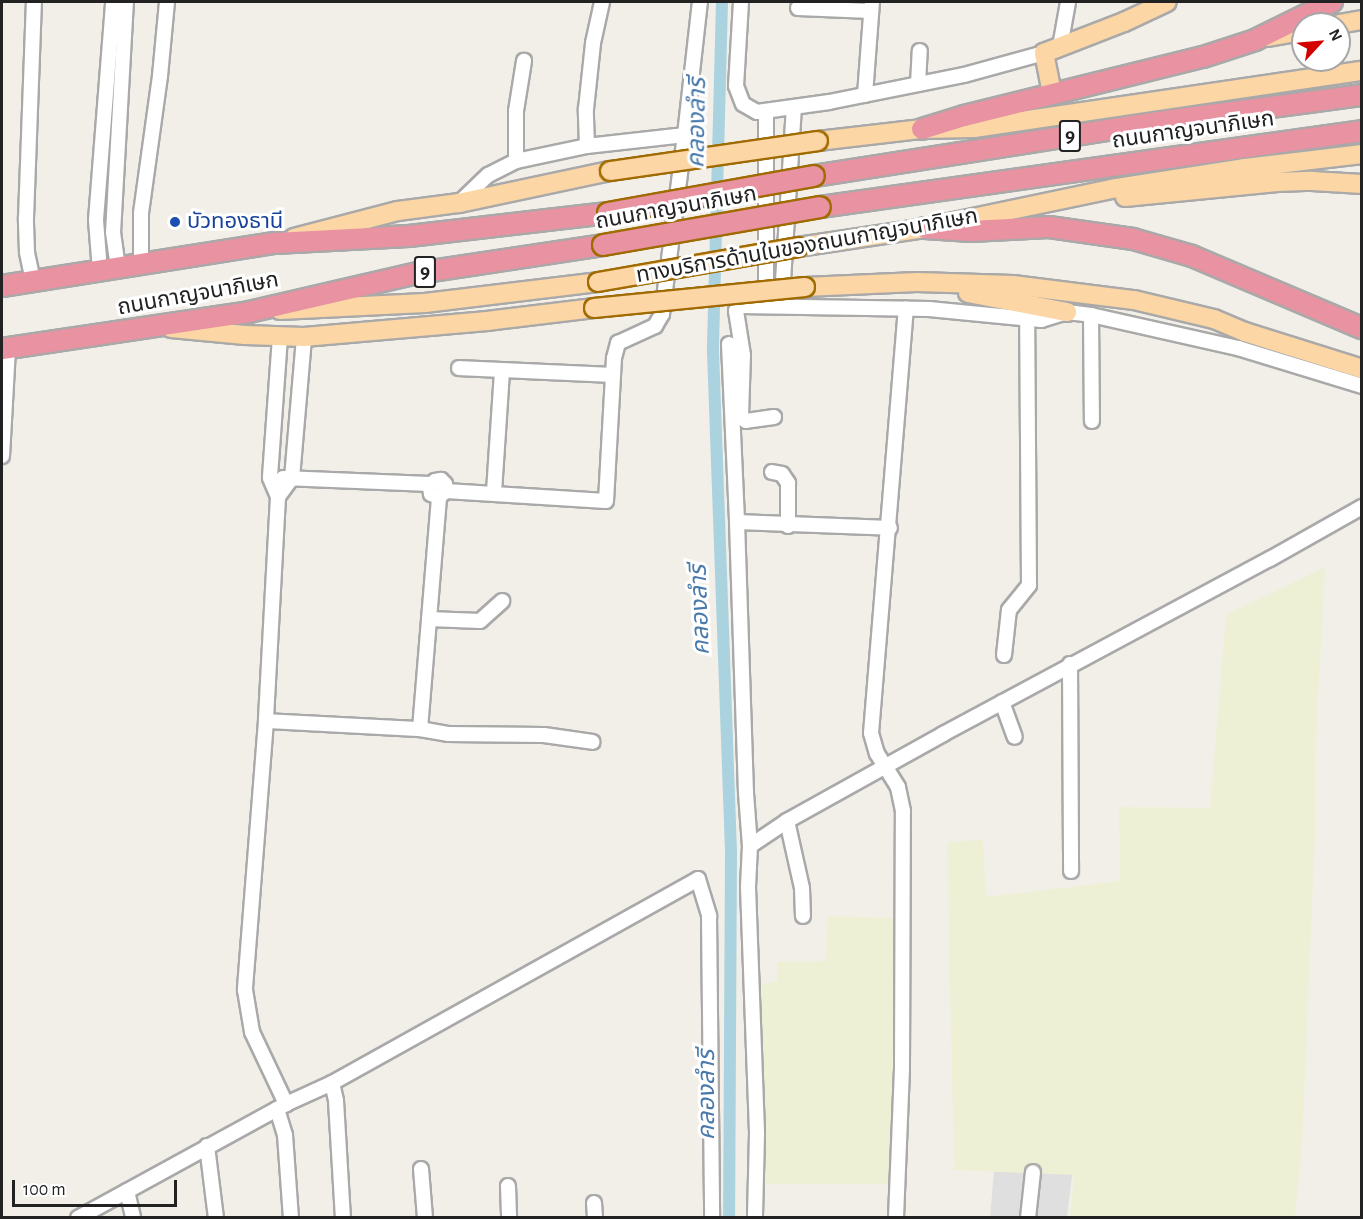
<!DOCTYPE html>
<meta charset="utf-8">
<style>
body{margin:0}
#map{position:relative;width:1363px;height:1219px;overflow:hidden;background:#f2efe9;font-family:"Alegreya Sans","Noto Sans Thai",sans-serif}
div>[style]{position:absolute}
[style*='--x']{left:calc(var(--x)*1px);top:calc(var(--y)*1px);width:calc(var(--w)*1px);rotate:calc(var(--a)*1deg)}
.residential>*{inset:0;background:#e0dfdf}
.farmland>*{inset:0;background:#eef0d5}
.canal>*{height:12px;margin:-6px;padding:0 6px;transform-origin:6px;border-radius:6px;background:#aad3df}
.roads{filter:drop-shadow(2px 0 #a9a9a9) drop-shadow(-2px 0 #a9a9a9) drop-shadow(0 2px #a9a9a9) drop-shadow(0 -2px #a9a9a9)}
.minor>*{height:14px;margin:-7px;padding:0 7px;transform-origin:7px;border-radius:7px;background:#fff}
.major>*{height:18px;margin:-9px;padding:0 9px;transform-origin:9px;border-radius:9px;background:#fcd6a4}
.highway>*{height:20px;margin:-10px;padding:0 10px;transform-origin:10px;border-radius:10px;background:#e892a2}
.bridges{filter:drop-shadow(2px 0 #a06b00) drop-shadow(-2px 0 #a06b00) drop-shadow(0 2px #a06b00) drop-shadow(0 -2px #a06b00)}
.major-bridge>*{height:18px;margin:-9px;padding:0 9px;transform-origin:9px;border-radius:9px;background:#fcd6a4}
.highway-bridge>*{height:20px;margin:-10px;padding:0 10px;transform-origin:10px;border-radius:10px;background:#e892a2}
.dots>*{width:16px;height:16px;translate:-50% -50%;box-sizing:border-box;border:3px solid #fff;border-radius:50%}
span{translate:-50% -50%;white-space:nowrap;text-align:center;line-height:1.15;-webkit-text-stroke:6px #fff;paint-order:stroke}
.shield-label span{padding:2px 4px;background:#fff;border:2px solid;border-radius:4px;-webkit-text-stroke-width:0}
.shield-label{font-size:21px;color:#222;font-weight:700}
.street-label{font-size:22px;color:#222}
.transit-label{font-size:22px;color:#164399}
.left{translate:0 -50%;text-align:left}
.water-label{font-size:24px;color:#4a7aab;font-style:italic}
.frame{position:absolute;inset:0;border:3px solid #222;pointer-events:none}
.north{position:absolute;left:1291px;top:12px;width:60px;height:60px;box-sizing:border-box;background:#fff;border:2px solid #a7a7a7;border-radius:50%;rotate:64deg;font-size:16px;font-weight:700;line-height:24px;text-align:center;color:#222}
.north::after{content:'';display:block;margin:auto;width:21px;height:27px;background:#d40000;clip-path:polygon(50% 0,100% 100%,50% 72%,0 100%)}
.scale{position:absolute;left:12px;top:1180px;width:165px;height:27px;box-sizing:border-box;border:3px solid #222;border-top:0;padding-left:8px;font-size:18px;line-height:21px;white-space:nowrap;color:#222;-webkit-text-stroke:4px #fff;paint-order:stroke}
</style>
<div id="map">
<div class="residential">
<div style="clip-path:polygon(1073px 1168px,1067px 1217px,990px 1218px,994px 1171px)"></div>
</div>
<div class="farmland">
<div style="clip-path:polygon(1325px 567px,1315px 759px,1315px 835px,1302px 1145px,1295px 1217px,1070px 1217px,1074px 1175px,954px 1170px,947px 842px,983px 840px,986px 897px,1120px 881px,1119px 807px,1210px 808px,1226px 615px)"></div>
<div style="clip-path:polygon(828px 916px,895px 918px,891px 1184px,766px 1184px,761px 985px,777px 981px,777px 962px,825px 961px)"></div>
</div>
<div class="canal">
<div style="--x:722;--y:2;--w:349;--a:91.5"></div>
<div style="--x:713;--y:351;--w:501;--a:87.94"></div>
<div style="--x:731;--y:852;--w:366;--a:90.3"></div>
</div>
<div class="roads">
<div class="minor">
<div style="--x:741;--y:2;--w:84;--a:93.4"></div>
<div style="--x:736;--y:86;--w:19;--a:69"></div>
<div style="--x:743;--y:104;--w:16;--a:30"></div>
<div style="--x:757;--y:112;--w:73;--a:-7.9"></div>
<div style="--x:829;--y:102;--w:138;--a:-11.3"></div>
<div style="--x:964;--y:75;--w:83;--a:-15.4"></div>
<div style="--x:798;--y:8;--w:73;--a:2.4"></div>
<div style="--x:1060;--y:47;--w:46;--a:-79.9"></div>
<div style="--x:918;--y:84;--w:33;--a:-87"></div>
<div style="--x:865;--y:95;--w:93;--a:-85.7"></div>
<div style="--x:766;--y:113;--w:187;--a:90"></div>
<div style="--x:685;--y:135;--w:134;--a:-83.6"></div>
<div style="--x:587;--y:146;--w:37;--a:-92"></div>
<div style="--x:586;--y:109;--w:66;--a:-83.9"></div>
<div style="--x:593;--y:43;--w:42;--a:-77.6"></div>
<div style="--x:516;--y:161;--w:50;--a:-90"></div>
<div style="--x:516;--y:111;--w:51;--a:-80.9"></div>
<div style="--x:141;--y:264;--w:51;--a:-90"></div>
<div style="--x:141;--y:213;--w:138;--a:-82.1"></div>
<div style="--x:160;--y:76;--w:74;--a:-84.6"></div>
<div style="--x:118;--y:268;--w:35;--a:-98"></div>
<div style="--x:113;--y:233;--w:231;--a:-86.8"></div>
<div style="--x:100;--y:271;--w:51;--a:-94.5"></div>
<div style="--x:96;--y:220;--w:219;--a:-85.5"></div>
<div style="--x:33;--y:281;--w:30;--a:-102"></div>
<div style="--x:27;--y:252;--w:34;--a:-92"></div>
<div style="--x:26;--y:218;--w:216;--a:-87.9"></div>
<div style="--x:782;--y:297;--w:189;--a:-86.4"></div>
<div style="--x:1091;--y:315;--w:106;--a:89.5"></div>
<div style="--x:280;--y:337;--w:141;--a:94.1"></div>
<div style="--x:270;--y:478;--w:21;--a:67"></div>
<div style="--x:278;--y:497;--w:224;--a:93.1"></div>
<div style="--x:266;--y:721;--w:270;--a:94.5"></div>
<div style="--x:245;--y:990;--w:43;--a:80.5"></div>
<div style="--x:252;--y:1032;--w:80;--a:64.7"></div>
<div style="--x:729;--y:344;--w:178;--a:87.4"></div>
<div style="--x:737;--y:522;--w:153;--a:2.2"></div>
<div style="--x:459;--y:368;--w:153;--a:2.6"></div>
<div style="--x:774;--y:417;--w:28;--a:172"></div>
<div style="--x:746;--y:421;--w:6;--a:-141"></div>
<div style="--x:741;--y:417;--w:62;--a:-88.2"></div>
<div style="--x:743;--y:355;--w:45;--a:-99"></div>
<div style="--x:736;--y:311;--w:6;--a:-51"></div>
<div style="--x:740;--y:306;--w:189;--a:0.9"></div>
<div style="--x:929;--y:309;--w:113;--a:5.6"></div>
<div style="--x:1041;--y:320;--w:27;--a:-17"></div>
<div style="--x:1067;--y:312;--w:24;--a:7"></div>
<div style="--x:1091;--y:315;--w:151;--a:12.7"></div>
<div style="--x:1238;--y:348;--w:130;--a:17"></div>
<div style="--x:2;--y:456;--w:108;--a:-86.8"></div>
<div style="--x:772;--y:472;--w:10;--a:11"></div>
<div style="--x:782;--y:474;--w:11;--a:56"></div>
<div style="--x:788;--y:483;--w:43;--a:90"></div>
<div style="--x:283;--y:478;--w:147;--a:2.3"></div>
<div style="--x:446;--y:491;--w:7;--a:-98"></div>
<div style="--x:445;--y:484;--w:6;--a:-135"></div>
<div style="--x:441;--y:480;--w:6;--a:171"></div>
<div style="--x:435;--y:481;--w:8;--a:130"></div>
<div style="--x:430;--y:487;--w:7;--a:82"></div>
<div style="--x:431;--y:494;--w:9;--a:21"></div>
<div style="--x:439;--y:497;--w:9;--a:-41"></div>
<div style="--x:446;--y:491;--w:160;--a:3.6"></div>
<div style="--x:606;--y:501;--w:143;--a:-86.8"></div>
<div style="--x:614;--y:358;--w:16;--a:-75"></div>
<div style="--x:618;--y:343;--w:41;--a:-24.7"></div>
<div style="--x:655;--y:326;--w:14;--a:-60"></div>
<div style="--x:662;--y:314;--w:180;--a:-82.7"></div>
<div style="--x:685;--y:135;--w:99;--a:173.6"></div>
<div style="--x:587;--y:146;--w:73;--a:168.1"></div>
<div style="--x:516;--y:161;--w:31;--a:153"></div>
<div style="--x:488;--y:175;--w:40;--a:136"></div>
<div style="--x:494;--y:492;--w:121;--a:-86.2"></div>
<div style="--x:278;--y:497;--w:24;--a:-54"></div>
<div style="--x:292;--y:478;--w:142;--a:-85.1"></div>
<div style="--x:737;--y:522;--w:271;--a:88.1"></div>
<div style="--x:746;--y:793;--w:53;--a:85.7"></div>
<div style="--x:750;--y:846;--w:41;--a:92.8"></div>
<div style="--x:748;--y:887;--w:247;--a:87.9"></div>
<div style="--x:757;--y:1134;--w:84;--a:91.4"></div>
<div style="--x:429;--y:619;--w:51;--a:2.2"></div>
<div style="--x:480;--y:621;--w:30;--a:-42"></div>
<div style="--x:1004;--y:655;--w:45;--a:-83.7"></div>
<div style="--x:1009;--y:610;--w:32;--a:-51"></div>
<div style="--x:1029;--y:585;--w:266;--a:-90.4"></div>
<div style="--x:1070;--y:664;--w:207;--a:89.7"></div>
<div style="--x:1002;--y:702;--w:37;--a:70"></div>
<div style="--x:266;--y:721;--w:154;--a:3"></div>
<div style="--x:420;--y:729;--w:233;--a:-85.3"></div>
<div style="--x:420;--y:729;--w:28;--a:10"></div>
<div style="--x:448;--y:734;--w:96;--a:0.6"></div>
<div style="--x:544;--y:735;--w:49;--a:8.1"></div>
<div style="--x:787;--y:821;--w:69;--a:77.4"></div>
<div style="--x:802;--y:888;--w:28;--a:88"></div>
<div style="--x:750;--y:846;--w:45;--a:-34"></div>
<div style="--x:787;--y:821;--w:179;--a:-29.1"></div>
<div style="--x:943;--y:734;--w:371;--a:-28.2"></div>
<div style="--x:1270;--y:559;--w:106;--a:-29.5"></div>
<div style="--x:332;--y:1083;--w:18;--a:77"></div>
<div style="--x:336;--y:1101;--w:117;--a:86.6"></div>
<div style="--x:277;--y:1109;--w:27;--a:73"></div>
<div style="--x:285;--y:1135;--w:83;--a:85.9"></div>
<div style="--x:207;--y:1146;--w:73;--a:82.9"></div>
<div style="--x:421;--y:1169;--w:49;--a:85.3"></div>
<div style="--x:508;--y:1186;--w:32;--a:88"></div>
<div style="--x:127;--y:1191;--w:28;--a:77"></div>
<div style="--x:594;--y:1203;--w:15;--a:86"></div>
<div style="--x:78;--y:1218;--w:237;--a:-28.7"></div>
<div style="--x:286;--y:1104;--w:51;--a:-24.5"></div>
<div style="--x:332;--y:1083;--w:419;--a:-29.1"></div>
<div style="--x:698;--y:879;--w:39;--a:73"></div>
<div style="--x:709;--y:916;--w:302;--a:89.4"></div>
<div style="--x:896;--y:1218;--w:150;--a:-87.7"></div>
<div style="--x:902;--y:1068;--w:257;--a:-89.8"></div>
<div style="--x:903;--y:811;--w:25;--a:-102"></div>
<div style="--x:898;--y:787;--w:39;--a:-122"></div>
<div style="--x:877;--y:754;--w:22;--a:-106"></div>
<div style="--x:871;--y:733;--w:426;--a:-85.3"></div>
<div style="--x:1028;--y:1218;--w:46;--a:-83.8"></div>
</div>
<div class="major">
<div style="--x:1339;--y:24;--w:23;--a:-10"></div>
<div style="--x:1268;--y:37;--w:36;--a:-10"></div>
<div style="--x:1052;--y:93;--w:41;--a:-101.3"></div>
<div style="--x:1044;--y:53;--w:86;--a:-21.2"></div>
<div style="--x:1124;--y:22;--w:47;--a:-24.9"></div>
<div style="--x:818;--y:141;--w:105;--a:-6.6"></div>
<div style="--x:922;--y:129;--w:52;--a:-1.1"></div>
<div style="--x:974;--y:128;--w:392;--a:-8.4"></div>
<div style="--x:1125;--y:197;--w:153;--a:-5.6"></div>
<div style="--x:1277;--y:182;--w:35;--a:-2"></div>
<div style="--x:1312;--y:181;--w:50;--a:3.4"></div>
<div style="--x:294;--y:238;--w:107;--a:-14.6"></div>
<div style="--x:398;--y:211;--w:62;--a:-7.5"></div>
<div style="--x:459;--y:203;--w:154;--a:-12"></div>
<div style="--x:798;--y:247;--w:128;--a:-8.5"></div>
<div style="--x:925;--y:228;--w:196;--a:-11.8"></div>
<div style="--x:1117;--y:188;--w:130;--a:-8.9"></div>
<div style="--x:1245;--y:168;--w:118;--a:-6.8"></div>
<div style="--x:805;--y:287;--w:112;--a:-2.6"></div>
<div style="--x:917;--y:282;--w:96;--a:1.8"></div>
<div style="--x:1013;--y:285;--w:122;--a:7.1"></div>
<div style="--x:1134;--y:300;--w:82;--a:13.4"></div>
<div style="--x:1214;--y:319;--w:34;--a:23"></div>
<div style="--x:1245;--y:332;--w:123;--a:17.5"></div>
<div style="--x:968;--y:293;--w:101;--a:10.9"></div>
<div style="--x:280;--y:310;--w:145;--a:-2.8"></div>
<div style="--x:425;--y:303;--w:174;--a:-6.9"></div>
<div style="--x:171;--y:328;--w:74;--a:5.4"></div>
<div style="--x:245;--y:335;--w:59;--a:1.9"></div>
<div style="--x:304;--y:337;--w:184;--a:-5"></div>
<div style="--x:487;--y:321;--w:108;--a:-6.9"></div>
</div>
<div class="highway">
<div style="--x:922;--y:129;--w:44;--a:-17.2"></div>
<div style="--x:964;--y:116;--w:246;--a:-13.9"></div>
<div style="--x:1203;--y:57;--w:55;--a:-18.1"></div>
<div style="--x:1255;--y:40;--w:86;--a:-26.3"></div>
<div style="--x:814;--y:176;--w:362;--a:-8.9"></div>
<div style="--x:1172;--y:120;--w:192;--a:-7.5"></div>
<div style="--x:820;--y:207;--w:547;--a:-7.98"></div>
<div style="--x:925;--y:228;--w:46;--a:3.7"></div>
<div style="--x:971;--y:231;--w:78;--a:-2.9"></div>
<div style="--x:1049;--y:227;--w:85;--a:8.1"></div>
<div style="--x:1133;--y:239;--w:61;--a:16.1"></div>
<div style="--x:1192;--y:256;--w:185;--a:23"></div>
<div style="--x:2;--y:286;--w:276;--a:-9"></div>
<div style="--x:275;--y:243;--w:134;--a:-3"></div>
<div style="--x:409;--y:236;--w:200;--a:-6.6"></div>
<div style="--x:2;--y:349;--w:250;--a:-8.5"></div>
<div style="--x:249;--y:312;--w:173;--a:-13"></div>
<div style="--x:418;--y:273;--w:187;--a:-8.6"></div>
</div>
</div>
<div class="bridges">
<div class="major-bridge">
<div style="--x:610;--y:171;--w:210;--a:-8.2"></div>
<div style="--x:598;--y:282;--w:203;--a:-9.9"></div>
<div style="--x:594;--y:308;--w:212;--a:-5.7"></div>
</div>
<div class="highway-bridge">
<div style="--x:608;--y:213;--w:209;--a:-10.2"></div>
<div style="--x:603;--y:245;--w:220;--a:-9.9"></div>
</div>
</div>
<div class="dots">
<div style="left:175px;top:222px;background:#1a4fb4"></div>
</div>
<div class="shield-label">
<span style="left:1070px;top:136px">9</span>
<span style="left:425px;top:272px">9</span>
</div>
<div class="street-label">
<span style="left:1193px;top:130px;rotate:-8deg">ถนนกาญจนาภิเษก</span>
<span style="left:676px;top:208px;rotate:-10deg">ถนนกาญจนาภิเษก</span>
<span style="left:807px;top:246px;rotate:-10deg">ทางบริการด้านในของถนนกาญจนาภิเษก</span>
<span style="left:198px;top:294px;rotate:-10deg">ถนนกาญจนาภิเษก</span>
</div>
<div class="transit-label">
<span class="left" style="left:187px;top:222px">บัวทองธานี</span>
</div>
<div class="water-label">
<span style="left:698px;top:123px;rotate:-89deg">คลองลำรี</span>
<span style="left:701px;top:610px;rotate:-92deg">คลองลำรี</span>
<span style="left:708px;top:1095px;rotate:-90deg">คลองลำรี</span>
</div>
<div class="frame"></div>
<div class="north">N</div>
<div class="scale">100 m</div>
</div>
